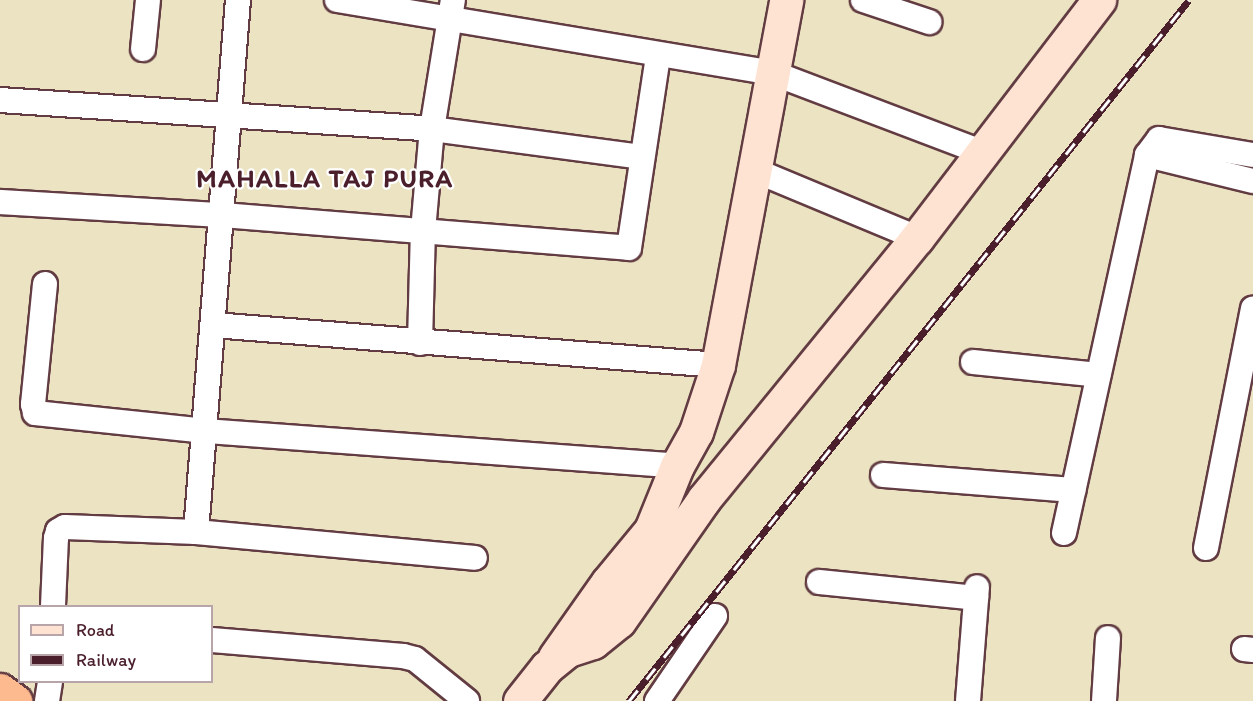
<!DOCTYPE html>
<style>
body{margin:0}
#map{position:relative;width:1253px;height:701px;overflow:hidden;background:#ebe3c1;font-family:Itim,sans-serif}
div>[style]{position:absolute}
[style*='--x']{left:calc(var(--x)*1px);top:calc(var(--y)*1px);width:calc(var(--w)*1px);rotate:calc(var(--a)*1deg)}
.roads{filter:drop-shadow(2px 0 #623c42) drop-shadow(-2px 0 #623c42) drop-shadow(0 2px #623c42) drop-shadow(0 -2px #623c42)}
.street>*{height:24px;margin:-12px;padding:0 12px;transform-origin:12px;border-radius:12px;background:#fff}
.secondary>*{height:33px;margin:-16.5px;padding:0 16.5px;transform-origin:16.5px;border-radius:16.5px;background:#fee3d2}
.highway>*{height:33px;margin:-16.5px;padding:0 16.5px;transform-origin:16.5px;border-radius:16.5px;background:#fcba8e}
.rail>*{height:7px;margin-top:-3.5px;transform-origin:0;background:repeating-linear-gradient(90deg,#fff 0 14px,#4a1f2b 0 28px);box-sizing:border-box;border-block:2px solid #4a1f2b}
span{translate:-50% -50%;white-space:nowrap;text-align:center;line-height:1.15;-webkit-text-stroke:4.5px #fff;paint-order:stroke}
.district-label{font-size:26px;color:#4a1f2b;font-weight:700;letter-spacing:1.5px}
.legend{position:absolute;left:18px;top:605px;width:195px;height:78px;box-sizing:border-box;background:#fff;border:2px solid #b7a5aa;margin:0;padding:8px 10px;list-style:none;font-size:18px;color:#4a1f2b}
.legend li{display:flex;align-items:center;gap:12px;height:30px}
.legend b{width:30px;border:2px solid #b7a5aa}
</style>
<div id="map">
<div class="roads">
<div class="street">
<div style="--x:337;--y:0;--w:442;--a:9.5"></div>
<div style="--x:773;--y:73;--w:222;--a:20.8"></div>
<div style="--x:863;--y:0;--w:70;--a:18.4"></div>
<div style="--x:143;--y:49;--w:49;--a:-84.2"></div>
<div style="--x:0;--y:100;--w:433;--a:3.8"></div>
<div style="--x:432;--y:129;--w:212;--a:7.6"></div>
<div style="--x:1147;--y:155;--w:109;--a:13.8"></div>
<div style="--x:754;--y:170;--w:177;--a:22.6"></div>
<div style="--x:0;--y:202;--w:222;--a:3.4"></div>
<div style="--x:222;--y:215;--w:408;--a:4.6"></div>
<div style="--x:629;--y:248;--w:194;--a:-81.4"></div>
<div style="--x:45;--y:284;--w:121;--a:95.7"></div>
<div style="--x:33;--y:404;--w:9;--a:77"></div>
<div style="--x:35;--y:413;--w:172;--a:6"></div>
<div style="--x:206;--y:431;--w:472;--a:4.2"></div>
<div style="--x:213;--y:325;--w:507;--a:4.53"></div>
<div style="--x:420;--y:343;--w:112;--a:-88.5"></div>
<div style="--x:423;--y:231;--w:102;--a:-85"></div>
<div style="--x:432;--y:129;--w:131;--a:-80.8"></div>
<div style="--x:973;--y:362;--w:126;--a:5.9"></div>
<div style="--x:883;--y:475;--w:191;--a:4.5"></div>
<div style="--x:196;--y:532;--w:534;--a:-85.49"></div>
<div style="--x:1064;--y:533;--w:387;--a:-77.6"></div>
<div style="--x:1147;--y:155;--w:20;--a:-53"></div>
<div style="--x:1159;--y:139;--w:95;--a:9.7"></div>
<div style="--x:1206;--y:548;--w:244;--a:-78.9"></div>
<div style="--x:819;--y:582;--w:158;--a:5.8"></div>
<div style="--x:53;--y:606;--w:68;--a:-87.5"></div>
<div style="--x:56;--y:538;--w:7;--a:-74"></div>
<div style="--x:58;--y:531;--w:8;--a:-30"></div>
<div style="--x:65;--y:527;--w:131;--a:2.2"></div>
<div style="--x:196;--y:532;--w:280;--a:5.3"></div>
<div style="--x:212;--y:640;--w:192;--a:4.8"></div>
<div style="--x:403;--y:656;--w:12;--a:14"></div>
<div style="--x:415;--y:659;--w:67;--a:38.9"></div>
<div style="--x:1244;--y:649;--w:9;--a:6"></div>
<div style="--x:47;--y:701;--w:19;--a:-81"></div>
<div style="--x:657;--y:701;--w:103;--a:-55.7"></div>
<div style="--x:968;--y:701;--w:114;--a:-85.5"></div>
<div style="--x:1104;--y:701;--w:63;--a:-86.4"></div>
</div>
<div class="secondary">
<div style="--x:555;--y:657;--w:92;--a:-54.8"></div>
<div style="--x:608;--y:582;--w:67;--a:-50.4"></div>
<div style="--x:651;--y:530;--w:69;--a:-67.9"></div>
<div style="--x:677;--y:466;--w:39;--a:-61"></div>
<div style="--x:696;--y:432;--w:71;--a:-71.8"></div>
<div style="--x:718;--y:365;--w:371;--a:-79.4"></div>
<div style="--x:520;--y:701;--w:43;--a:-51.5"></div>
<div style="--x:547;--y:667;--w:27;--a:-39"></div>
<div style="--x:568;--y:650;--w:26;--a:-18"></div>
<div style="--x:593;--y:642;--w:33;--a:-39"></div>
<div style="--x:619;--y:621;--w:149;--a:-55.1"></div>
<div style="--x:704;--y:499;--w:337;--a:-50.8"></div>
<div style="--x:917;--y:238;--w:300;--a:-52.6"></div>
</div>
<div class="highway">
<div style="--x:0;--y:690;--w:19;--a:36"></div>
</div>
</div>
<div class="rail">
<div style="--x:629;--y:701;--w:897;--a:-51.38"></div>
</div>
<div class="district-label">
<span style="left:325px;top:179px">MAHALLA TAJ PURA</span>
</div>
<ul class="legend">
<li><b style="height:8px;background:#fee3d2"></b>Road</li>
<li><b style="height:8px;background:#4a1f2b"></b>Railway</li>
</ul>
</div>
